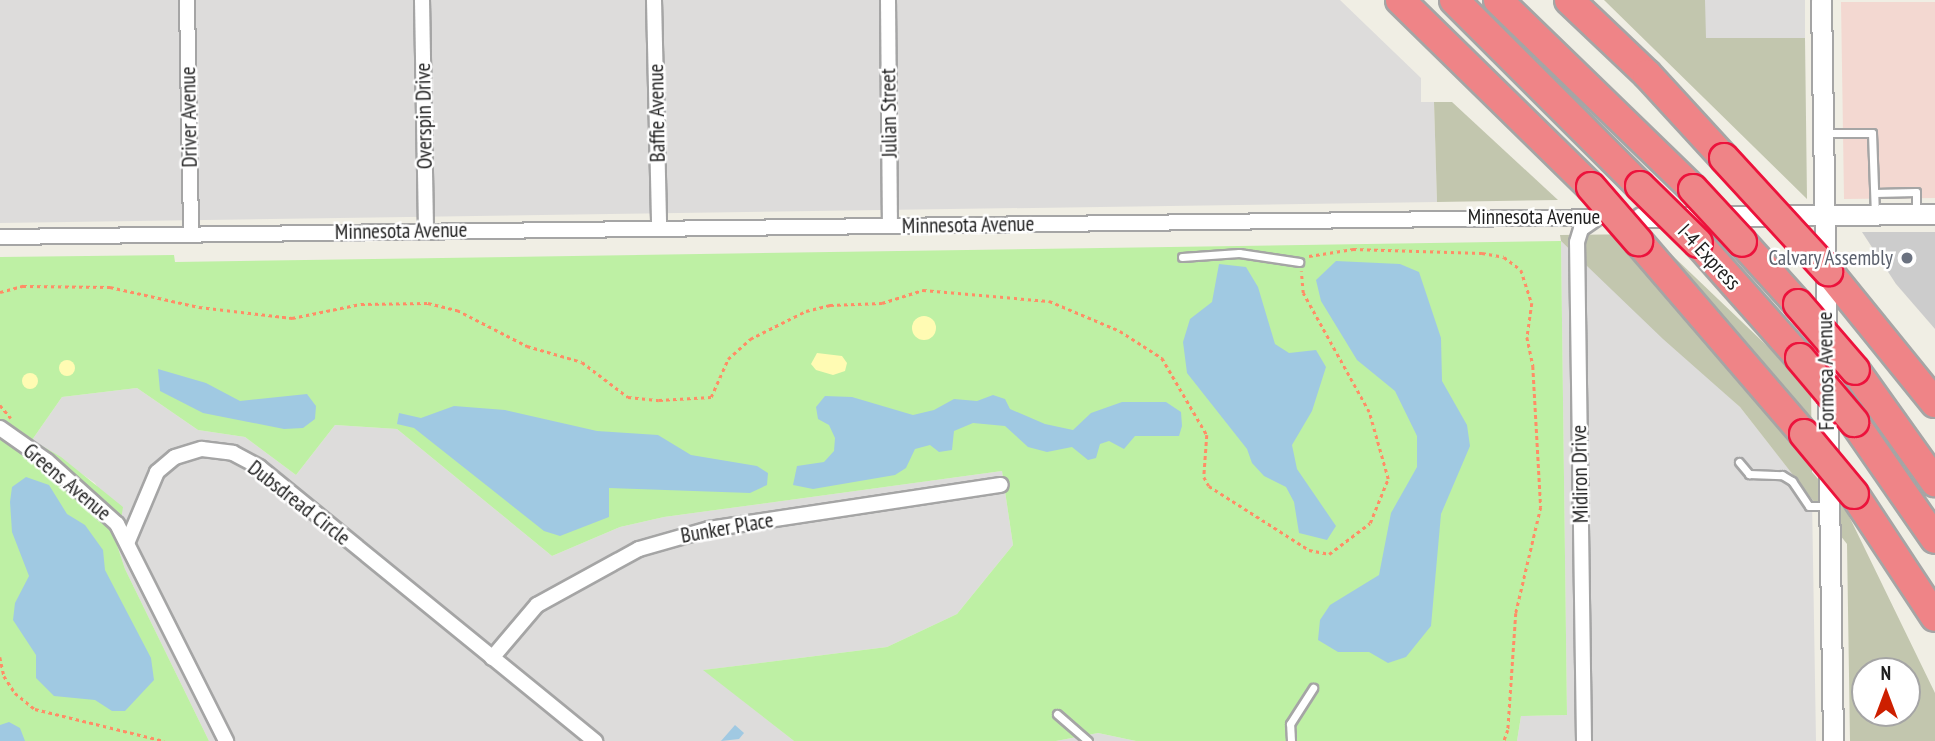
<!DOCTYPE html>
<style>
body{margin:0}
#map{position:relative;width:1935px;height:741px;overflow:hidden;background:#f0eee4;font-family:"PT Sans Narrow",sans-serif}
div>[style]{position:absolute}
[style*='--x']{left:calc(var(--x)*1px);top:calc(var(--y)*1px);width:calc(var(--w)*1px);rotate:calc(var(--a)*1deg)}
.residential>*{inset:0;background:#dddcdb}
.commercial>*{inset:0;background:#f3d8d1}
.religious>*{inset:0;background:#ccc}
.construction>*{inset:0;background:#c2c6ae}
.grass>*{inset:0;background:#bef0a4}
.sand>*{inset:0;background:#fffbb3}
.round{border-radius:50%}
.water>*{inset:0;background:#a0c9e2}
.path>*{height:2.5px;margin-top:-1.25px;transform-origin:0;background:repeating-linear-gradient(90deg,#ff8d66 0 3.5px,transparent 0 7px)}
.roads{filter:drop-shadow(2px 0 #a5a5a5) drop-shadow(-2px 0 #a5a5a5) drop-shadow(0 2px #a5a5a5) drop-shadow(0 -2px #a5a5a5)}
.service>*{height:7px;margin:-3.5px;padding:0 3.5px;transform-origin:3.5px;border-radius:3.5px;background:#fff}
.minor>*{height:14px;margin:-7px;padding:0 7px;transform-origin:7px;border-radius:7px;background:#fff}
.tertiary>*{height:19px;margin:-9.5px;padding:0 9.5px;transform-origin:9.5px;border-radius:9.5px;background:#fff}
.motorway>*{height:28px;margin:-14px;padding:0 14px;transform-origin:14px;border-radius:14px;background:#ef8487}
.bridges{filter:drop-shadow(2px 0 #ec133c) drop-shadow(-2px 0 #ec133c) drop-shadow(0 2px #ec133c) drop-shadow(0 -2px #ec133c)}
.motorway-bridge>*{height:28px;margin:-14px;padding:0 14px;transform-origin:14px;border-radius:14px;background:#ef8487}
.dots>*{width:19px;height:19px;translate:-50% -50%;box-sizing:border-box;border:4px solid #fff;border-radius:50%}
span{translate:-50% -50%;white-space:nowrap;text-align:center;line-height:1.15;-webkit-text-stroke:5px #fff;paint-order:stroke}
.street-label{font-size:21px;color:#1e1e1e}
.worship-label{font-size:21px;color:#5b616d}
.right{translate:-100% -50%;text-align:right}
.north{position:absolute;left:1851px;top:657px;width:70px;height:70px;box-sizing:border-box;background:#fff;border:2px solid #a5a5a5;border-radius:50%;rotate:0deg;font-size:19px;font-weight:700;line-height:28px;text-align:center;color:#1e1e1e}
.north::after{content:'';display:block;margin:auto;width:24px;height:32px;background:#cd1f00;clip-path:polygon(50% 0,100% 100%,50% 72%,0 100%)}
</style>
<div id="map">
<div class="residential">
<div style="clip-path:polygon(0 0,1340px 0,1421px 78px,1421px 102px,1434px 102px,1437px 202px,0 223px)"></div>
<div style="clip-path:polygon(1705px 0,1805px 0,1805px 38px,1705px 38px)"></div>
<div style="clip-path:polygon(1561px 241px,1740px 407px,1812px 499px,1816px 741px,1517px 741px,1521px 716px,1567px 715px)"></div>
<div style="clip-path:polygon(137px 388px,198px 430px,245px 437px,296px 475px,335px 425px,397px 429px,552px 556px,620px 527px,664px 517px,1002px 471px,1013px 545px,957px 614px,887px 647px,704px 670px,794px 741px,209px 741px,125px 569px,117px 545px,118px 523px,95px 483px,32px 440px,62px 397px)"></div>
<div style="clip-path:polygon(1098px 733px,1136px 741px,1056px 741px)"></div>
</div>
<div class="commercial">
<div style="clip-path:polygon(1841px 2px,1935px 2px,1935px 198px,1844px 199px)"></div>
</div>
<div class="religious">
<div style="clip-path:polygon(1862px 232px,1935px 232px,1935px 329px,1896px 284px)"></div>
</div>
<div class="construction">
<div style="clip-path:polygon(1604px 0,1705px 0,1706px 38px,1805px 38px,1807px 199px)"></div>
<div style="clip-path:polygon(1434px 102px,1452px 102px,1558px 200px,1437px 202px)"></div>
<div style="clip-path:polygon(evenodd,1650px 234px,1811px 388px,1812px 472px,1847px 512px,1935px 693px,1935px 741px,1850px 741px,1847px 544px,1740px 407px,1663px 339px,1561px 241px,1560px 235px,1650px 234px,1865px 671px,1907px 671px,1907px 713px,1865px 713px,1865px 671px)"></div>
</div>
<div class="grass">
<div style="clip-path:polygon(1561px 241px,1567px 715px,1521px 716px,1517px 741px,1136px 741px,1098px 733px,1056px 741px,794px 741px,703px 670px,887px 647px,957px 614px,1013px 545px,1002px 471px,664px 517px,620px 527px,552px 556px,397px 429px,335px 425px,296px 475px,245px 437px,198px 430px,137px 388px,62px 397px,32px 440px,61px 457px,123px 507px,117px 545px,125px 569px,209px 741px,0 741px,0 257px,174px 255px,175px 262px)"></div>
</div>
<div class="sand">
<div class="round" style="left:912px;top:316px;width:24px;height:24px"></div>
<div style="clip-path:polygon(817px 353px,842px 356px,847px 363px,845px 371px,833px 375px,816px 370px,811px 364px)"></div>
<div class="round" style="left:59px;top:360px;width:16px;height:16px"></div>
<div class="round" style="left:22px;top:373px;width:16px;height:16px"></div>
</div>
<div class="water">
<div style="clip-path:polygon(1336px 261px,1400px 264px,1419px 272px,1441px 338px,1442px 381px,1467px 425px,1470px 446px,1441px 514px,1431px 626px,1406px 657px,1388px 663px,1369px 652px,1338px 652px,1318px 640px,1320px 620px,1330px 605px,1379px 575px,1391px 513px,1417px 467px,1417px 436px,1395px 391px,1357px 360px,1321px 301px,1316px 280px)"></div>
<div style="clip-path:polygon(1219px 264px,1246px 267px,1258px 287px,1275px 344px,1289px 353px,1316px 350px,1326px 367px,1312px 411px,1292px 445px,1297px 469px,1336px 526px,1327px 540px,1299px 533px,1294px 502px,1286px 487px,1264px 476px,1252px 463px,1247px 449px,1187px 373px,1183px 342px,1190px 319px,1212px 302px)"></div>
<div style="clip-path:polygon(158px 369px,206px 383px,240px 401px,307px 394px,316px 406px,315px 419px,303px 428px,284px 429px,203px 413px,160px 391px)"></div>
<div style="clip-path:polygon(993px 395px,1005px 399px,1010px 409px,1045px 424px,1073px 430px,1091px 413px,1122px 402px,1166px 402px,1181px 412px,1182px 426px,1179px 436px,1135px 436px,1124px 449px,1109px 441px,1100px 444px,1096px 458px,1088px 460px,1072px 447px,1047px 452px,1028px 447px,1005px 426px,973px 423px,954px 431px,952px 450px,939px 452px,930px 445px,915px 449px,906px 468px,895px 475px,813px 489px,793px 485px,797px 466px,824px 462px,834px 451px,835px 438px,829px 425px,818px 419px,816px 407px,825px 396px,852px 397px,913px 415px,934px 410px,954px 399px,977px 401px)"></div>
<div style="clip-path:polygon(454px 406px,505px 410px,597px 431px,658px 435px,691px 455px,757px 466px,768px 473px,767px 485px,750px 493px,609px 488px,609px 517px,560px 536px,544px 531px,414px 428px,397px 424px,399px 413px,421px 418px)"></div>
<div style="clip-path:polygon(26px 477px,49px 485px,67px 514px,85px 525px,103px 550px,105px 570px,151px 658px,154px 680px,125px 711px,112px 711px,95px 700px,54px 696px,36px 678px,36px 655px,13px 620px,15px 603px,29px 576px,12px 532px,10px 502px,12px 487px)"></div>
<div style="clip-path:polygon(9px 722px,20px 728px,25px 741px,0 741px,0 725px)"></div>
<div style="clip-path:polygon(735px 725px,744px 733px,739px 739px,721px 741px)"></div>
</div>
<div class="path">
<div style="--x:1309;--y:256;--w:45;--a:-9"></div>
<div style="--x:1353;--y:249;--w:129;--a:1.8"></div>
<div style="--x:1482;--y:253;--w:22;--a:10"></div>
<div style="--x:1504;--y:257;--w:21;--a:37"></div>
<div style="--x:1521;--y:270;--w:35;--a:72"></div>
<div style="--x:1532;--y:303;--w:34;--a:98"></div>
<div style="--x:1527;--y:337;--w:30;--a:78"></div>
<div style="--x:1533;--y:366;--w:141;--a:86.8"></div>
<div style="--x:1541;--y:507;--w:109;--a:103.3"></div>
<div style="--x:1516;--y:613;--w:117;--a:93.9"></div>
<div style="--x:1508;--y:730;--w:12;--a:110"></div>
<div style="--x:0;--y:292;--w:24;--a:-15"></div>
<div style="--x:23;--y:286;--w:87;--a:0.7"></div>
<div style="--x:110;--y:287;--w:91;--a:12.7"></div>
<div style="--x:199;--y:307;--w:94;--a:6.7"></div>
<div style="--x:292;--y:318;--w:70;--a:-11.5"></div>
<div style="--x:361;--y:304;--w:67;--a:-0.9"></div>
<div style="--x:428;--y:303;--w:30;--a:14"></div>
<div style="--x:457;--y:310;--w:79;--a:27.2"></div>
<div style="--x:527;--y:346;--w:57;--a:16.2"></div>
<div style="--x:582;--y:362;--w:58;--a:37.3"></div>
<div style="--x:628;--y:397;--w:31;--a:6"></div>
<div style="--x:659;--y:400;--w:52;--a:-3.3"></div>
<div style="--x:711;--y:397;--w:42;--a:-65.9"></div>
<div style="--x:728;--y:359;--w:30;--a:-42"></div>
<div style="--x:750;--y:339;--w:63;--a:-26.6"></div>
<div style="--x:806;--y:311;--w:25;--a:-14"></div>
<div style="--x:830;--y:305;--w:52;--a:-2.2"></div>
<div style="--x:882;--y:303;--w:43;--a:-17.6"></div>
<div style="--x:923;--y:290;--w:126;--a:5"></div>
<div style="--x:1049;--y:301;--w:77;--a:22.9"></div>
<div style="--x:1120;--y:331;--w:50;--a:32.7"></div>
<div style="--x:1162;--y:358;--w:89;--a:59.7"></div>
<div style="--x:1207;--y:435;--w:42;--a:94.1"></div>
<div style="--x:1204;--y:477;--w:10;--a:61"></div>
<div style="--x:1209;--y:486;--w:119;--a:32.6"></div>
<div style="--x:1309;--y:550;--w:20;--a:11"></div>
<div style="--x:1329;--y:554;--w:51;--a:-37.1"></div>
<div style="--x:1370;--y:523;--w:48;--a:-67.8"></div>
<div style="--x:1388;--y:479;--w:70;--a:-105.8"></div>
<div style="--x:1369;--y:412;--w:136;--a:-119"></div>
<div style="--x:1303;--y:293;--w:22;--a:-95"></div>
<div style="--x:0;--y:405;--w:17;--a:50"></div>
<div style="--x:0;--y:657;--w:19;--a:78"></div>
<div style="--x:4;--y:676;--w:20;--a:57"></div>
<div style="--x:15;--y:693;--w:26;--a:39"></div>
<div style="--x:35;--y:709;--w:133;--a:13.9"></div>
</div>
<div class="roads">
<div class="service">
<div style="--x:1825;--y:133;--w:47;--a:0"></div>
<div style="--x:1872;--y:133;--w:80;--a:87.9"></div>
<div style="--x:1875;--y:193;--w:41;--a:-1.4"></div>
<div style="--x:1916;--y:192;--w:21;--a:90"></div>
<div style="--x:1182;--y:257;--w:57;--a:-4"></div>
<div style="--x:1239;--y:253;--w:61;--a:8.5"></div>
<div style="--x:1739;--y:462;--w:16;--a:50"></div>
<div style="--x:1749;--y:474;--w:33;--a:2"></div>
<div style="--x:1782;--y:475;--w:12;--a:31"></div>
<div style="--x:1792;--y:481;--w:30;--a:56"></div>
<div style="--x:1809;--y:506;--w:18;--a:0"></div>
<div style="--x:1057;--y:714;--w:41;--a:41.1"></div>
<div style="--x:1291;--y:741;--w:17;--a:-93"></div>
<div style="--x:1290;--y:724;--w:43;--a:-57.4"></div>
</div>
<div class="minor">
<div style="--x:187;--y:0;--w:235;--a:89"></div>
<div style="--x:422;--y:0;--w:231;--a:89"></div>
<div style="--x:654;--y:0;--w:227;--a:88.7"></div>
<div style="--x:888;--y:0;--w:226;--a:89.5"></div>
<div style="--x:0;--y:237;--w:1615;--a:-0.71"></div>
<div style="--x:0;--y:428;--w:57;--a:35.1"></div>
<div style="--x:47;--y:461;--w:94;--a:42"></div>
<div style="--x:117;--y:524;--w:243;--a:63.3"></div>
<div style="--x:128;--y:541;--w:75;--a:-67.2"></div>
<div style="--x:157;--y:472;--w:23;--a:-40"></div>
<div style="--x:175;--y:457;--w:28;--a:-17"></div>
<div style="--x:202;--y:449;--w:31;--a:7"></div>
<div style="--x:233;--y:453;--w:30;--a:28"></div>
<div style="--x:259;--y:467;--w:434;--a:39.2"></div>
<div style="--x:492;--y:658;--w:70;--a:-49.7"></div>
<div style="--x:537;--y:605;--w:116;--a:-28.8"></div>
<div style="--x:639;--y:549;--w:73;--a:-15.9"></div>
<div style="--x:709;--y:529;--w:295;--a:-8.6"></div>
<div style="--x:1584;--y:741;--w:499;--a:-90.8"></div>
<div style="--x:1577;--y:242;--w:14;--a:-73"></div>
<div style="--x:1581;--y:229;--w:21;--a:-35"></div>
</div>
<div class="tertiary">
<div style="--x:1821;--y:0;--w:741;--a:89.07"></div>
<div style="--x:1641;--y:217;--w:294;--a:-0.6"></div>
</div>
<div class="motorway">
<div style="--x:1400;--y:0;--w:267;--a:44.4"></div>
<div style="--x:1454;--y:0;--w:263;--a:45"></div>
<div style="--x:1498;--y:0;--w:272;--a:44.1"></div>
<div style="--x:1569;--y:0;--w:108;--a:43.5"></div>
<div style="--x:1647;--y:74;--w:114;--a:47.5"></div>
<div style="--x:1638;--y:241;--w:255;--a:49.3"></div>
<div style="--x:1742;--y:242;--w:84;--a:47.9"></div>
<div style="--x:1698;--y:243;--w:154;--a:48.4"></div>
<div style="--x:1828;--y:271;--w:170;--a:51"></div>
<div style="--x:1855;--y:370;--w:138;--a:54.5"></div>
<div style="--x:1854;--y:422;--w:142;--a:55.3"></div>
<div style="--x:1854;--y:494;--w:147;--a:56.6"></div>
</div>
</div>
<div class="bridges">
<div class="motorway-bridge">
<div style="--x:1724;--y:158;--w:154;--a:47.4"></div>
<div style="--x:1640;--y:186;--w:81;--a:44.5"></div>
<div style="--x:1591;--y:187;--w:72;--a:49"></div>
<div style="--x:1693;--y:189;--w:72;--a:47.2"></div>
<div style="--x:1798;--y:304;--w:87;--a:49.2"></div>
<div style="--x:1800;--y:358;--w:84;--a:49.8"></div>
<div style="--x:1804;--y:434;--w:78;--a:50.2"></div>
</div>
</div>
<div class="dots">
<div style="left:1907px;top:258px;background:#6b7280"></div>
</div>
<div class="street-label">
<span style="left:657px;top:113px;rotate:-91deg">Baffie Avenue</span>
<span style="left:889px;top:113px;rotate:-91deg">Julian Street</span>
<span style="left:424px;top:116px;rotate:-91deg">Overspin Drive</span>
<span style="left:189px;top:117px;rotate:-91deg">Driver Avenue</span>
<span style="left:1534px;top:217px">Minnesota Avenue</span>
<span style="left:968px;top:225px;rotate:-1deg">Minnesota Avenue</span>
<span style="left:401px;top:231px;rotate:-1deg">Minnesota Avenue</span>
<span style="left:1709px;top:257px;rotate:47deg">I-4 Express</span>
<span style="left:1826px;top:371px;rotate:-91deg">Formosa Avenue</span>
<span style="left:1580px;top:474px;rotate:-91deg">Midiron Drive</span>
<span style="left:67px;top:482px;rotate:40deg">Greens Avenue</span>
<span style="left:299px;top:503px;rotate:38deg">Dubsdread Circle</span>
<span style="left:727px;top:528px;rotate:-10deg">Bunker Place</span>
</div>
<div class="worship-label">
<span class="right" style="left:1893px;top:258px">Calvary Assembly</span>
</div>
<div class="north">N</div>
</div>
